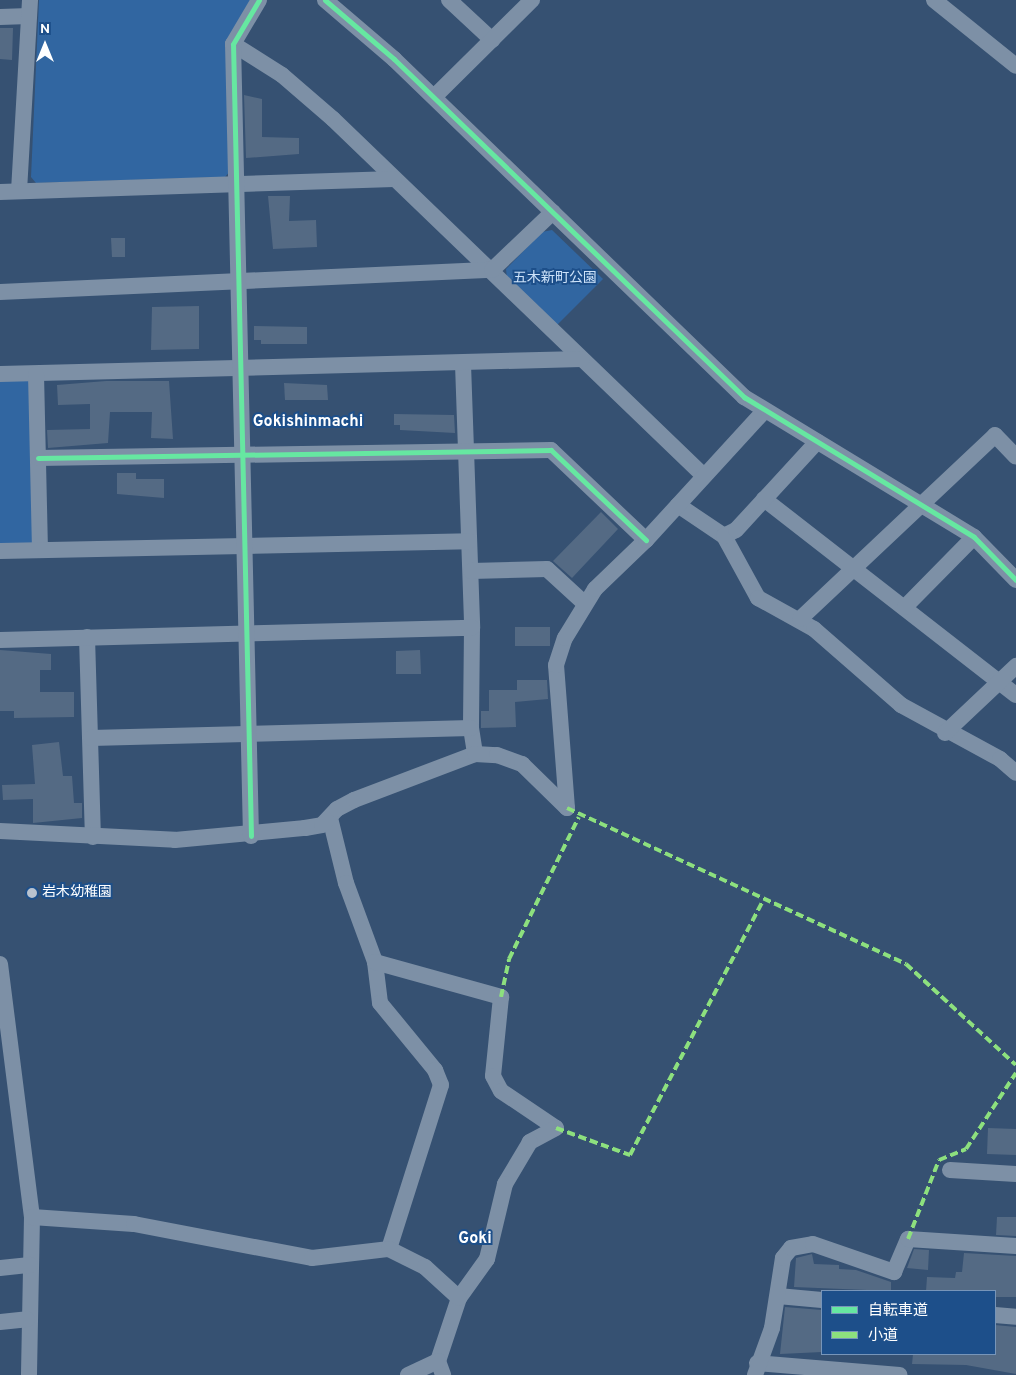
<!DOCTYPE html>
<meta charset="utf-8">
<style>
body{margin:0}
#map{position:relative;width:1016px;height:1375px;overflow:hidden;background:#365172;font-family:Overpass,"Noto Sans JP",sans-serif}
div>[style]{position:absolute}
[style*='--x']{left:calc(var(--x)*1px);top:calc(var(--y)*1px);width:calc(var(--w)*1px);rotate:calc(var(--a)*1deg)}
.green>*{inset:0;background:#3166a1}
.building>*{inset:0;background:#546a84}
.minor>*{height:16px;margin:-8px;padding:0 8px;transform-origin:8px;border-radius:8px;background:#7d90a6}
.quiet>*{height:4px;margin-top:-2px;transform-origin:0;background:repeating-linear-gradient(90deg,#8de07e 0 8px,transparent 0 12px)}
.cycleway>*{height:5px;margin:-2.5px;padding:0 2.5px;transform-origin:2.5px;border-radius:2.5px;background:#66e7a1}
.dots>*{width:14px;height:14px;translate:-50% -50%;box-sizing:border-box;border:2px solid #1d4f8a;border-radius:50%}
span{translate:-50% -50%;white-space:nowrap;text-align:center;line-height:1.15;-webkit-text-stroke:4px #1d4f8a;paint-order:stroke}
.park-label{font-size:14px;color:#cde2f9}
.poi-label{font-size:14px;color:#fff}
.left{translate:0 -50%;text-align:left}
.quarter-label{font-size:16px;color:#fff;font-weight:700}
.legend{position:absolute;left:821px;top:1290px;width:175px;height:65px;box-sizing:border-box;background:#1d4f8a;border:1px solid #7795b9;margin:0;padding:6px 9px;list-style:none;font-size:15px;color:#fff}
.legend li{display:flex;align-items:center;gap:10px;height:25px}
.legend b{width:25px;border:1px solid #7795b9}
.north{position:absolute;left:20px;top:20px;width:50px;height:50px;-webkit-text-stroke:4px #1d4f8a;paint-order:stroke;rotate:0deg;font-size:14px;font-weight:700;line-height:20px;text-align:center;color:#fff}
.north::after{content:'';display:block;margin:auto;width:18px;height:22px;background:#fff;clip-path:polygon(50% 0,100% 100%,50% 72%,0 100%)}
</style>
<div id="map">
<div class="green">
<div style="clip-path:polygon(39px 0,252px 0,227px 47px,232px 169px,225px 177px,36px 183px,31px 177px)"></div>
<div style="clip-path:polygon(552px 230px,603px 279px,556px 326px,507px 278px,506px 269px,542px 232px)"></div>
<div style="clip-path:polygon(31px 379px,33px 543px,0 544px,0 380px)"></div>
</div>
<div class="building">
<div style="clip-path:polygon(0 28px,13px 28px,12px 60px,0 59px)"></div>
<div style="clip-path:polygon(244px 95px,262px 99px,262px 137px,299px 138px,299px 154px,246px 158px)"></div>
<div style="clip-path:polygon(268px 196px,290px 196px,289px 221px,316px 220px,317px 247px,273px 249px)"></div>
<div style="clip-path:polygon(111px 238px,125px 238px,125px 257px,112px 257px)"></div>
<div style="clip-path:polygon(199px 306px,199px 349px,151px 350px,152px 307px)"></div>
<div style="clip-path:polygon(254px 326px,307px 327px,307px 344px,261px 344px,261px 340px,254px 340px)"></div>
<div style="clip-path:polygon(106px 381px,169px 381px,173px 439px,151px 438px,152px 412px,110px 412px,108px 443px,48px 448px,47px 430px,90px 429px,90px 404px,58px 405px,57px 385px)"></div>
<div style="clip-path:polygon(284px 383px,327px 385px,328px 400px,285px 400px)"></div>
<div style="clip-path:polygon(394px 414px,454px 415px,455px 433px,400px 430px,400px 425px,394px 425px)"></div>
<div style="clip-path:polygon(117px 473px,136px 473px,136px 479px,164px 479px,164px 498px,117px 494px)"></div>
<div style="clip-path:polygon(601px 512px,618px 529px,572px 578px,553px 561px)"></div>
<div style="clip-path:polygon(515px 627px,550px 627px,550px 646px,515px 646px)"></div>
<div style="clip-path:polygon(0 650px,51px 654px,51px 670px,40px 670px,40px 692px,74px 692px,74px 717px,14px 718px,14px 711px,0 711px)"></div>
<div style="clip-path:polygon(420px 650px,421px 674px,396px 674px,396px 651px)"></div>
<div style="clip-path:polygon(517px 680px,547px 680px,548px 699px,515px 702px,516px 727px,481px 728px,481px 711px,489px 711px,489px 690px,517px 690px)"></div>
<div style="clip-path:polygon(59px 742px,63px 776px,72px 776px,74px 803px,82px 803px,82px 818px,33px 823px,33px 799px,3px 800px,2px 785px,35px 784px,32px 745px)"></div>
<div style="clip-path:polygon(988px 1128px,1016px 1129px,1016px 1155px,987px 1154px)"></div>
<div style="clip-path:polygon(997px 1217px,1016px 1217px,1016px 1236px,996px 1235px)"></div>
<div style="clip-path:polygon(914px 1249px,929px 1250px,928px 1270px,907px 1268px)"></div>
<div style="clip-path:polygon(964px 1253px,1016px 1256px,1016px 1297px,995px 1297px,995px 1291px,980px 1290px,926px 1291px,927px 1277px,955px 1278px,956px 1272px,962px 1272px)"></div>
<div style="clip-path:polygon(812px 1254px,814px 1264px,839px 1265px,839px 1269px,856px 1270px,891px 1282px,891px 1291px,794px 1287px,796px 1258px)"></div>
<div style="clip-path:polygon(785px 1307px,822px 1310px,822px 1352px,780px 1354px)"></div>
<div style="clip-path:polygon(995px 1325px,1016px 1327px,1016px 1374px,966px 1365px,912px 1364px,913px 1354px,995px 1354px)"></div>
</div>
<div class="minor">
<div style="--x:325;--y:0;--w:91;--a:40.5"></div>
<div style="--x:394;--y:59;--w:487;--a:44"></div>
<div style="--x:744;--y:397;--w:269;--a:31.3"></div>
<div style="--x:974;--y:537;--w:60;--a:45.7"></div>
<div style="--x:449;--y:0;--w:59;--a:42.9"></div>
<div style="--x:934;--y:0;--w:105;--a:38.8"></div>
<div style="--x:0;--y:17;--w:29;--a:-2"></div>
<div style="--x:233;--y:44;--w:58;--a:32.3"></div>
<div style="--x:282;--y:75;--w:67;--a:40.8"></div>
<div style="--x:333;--y:119;--w:513;--a:43.9"></div>
<div style="--x:434;--y:97;--w:138;--a:-44.7"></div>
<div style="--x:19;--y:191;--w:191;--a:-86.7"></div>
<div style="--x:0;--y:192;--w:394;--a:-1.9"></div>
<div style="--x:0;--y:292;--w:492;--a:-2.6"></div>
<div style="--x:492;--y:270;--w:84;--a:-43.6"></div>
<div style="--x:463;--y:364;--w:264;--a:88"></div>
<div style="--x:472;--y:628;--w:100;--a:90.6"></div>
<div style="--x:471;--y:728;--w:26;--a:81"></div>
<div style="--x:0;--y:374;--w:582;--a:-1.48"></div>
<div style="--x:36;--y:374;--w:176;--a:88.7"></div>
<div style="--x:38;--y:458;--w:513;--a:-0.89"></div>
<div style="--x:551;--y:450;--w:131;--a:43.5"></div>
<div style="--x:764;--y:499;--w:319;--a:37.9"></div>
<div style="--x:678;--y:505;--w:55;--a:34"></div>
<div style="--x:724;--y:536;--w:71;--a:61.3"></div>
<div style="--x:758;--y:598;--w:64;--a:29"></div>
<div style="--x:814;--y:629;--w:116;--a:41.1"></div>
<div style="--x:901;--y:705;--w:113;--a:28.6"></div>
<div style="--x:1000;--y:759;--w:21;--a:41"></div>
<div style="--x:724;--y:536;--w:13;--a:-27"></div>
<div style="--x:736;--y:530;--w:120;--a:-47.4"></div>
<div style="--x:0;--y:551;--w:469;--a:-1.2"></div>
<div style="--x:471;--y:571;--w:76;--a:-1.5"></div>
<div style="--x:547;--y:569;--w:49;--a:42.5"></div>
<div style="--x:905;--y:607;--w:98;--a:-45.4"></div>
<div style="--x:800;--y:619;--w:268;--a:-43.3"></div>
<div style="--x:995;--y:435;--w:30;--a:46"></div>
<div style="--x:87;--y:637;--w:200;--a:88.3"></div>
<div style="--x:0;--y:640;--w:472;--a:-1.5"></div>
<div style="--x:945;--y:733;--w:98;--a:-43.3"></div>
<div style="--x:91;--y:738;--w:380;--a:-1.5"></div>
<div style="--x:567;--y:808;--w:143;--a:-94.4"></div>
<div style="--x:556;--y:665;--w:28;--a:-72"></div>
<div style="--x:565;--y:638;--w:57;--a:-58.5"></div>
<div style="--x:595;--y:589;--w:71;--a:-43.9"></div>
<div style="--x:646;--y:540;--w:175;--a:-47.5"></div>
<div style="--x:330;--y:818;--w:67;--a:76.2"></div>
<div style="--x:346;--y:883;--w:84;--a:69.8"></div>
<div style="--x:375;--y:962;--w:41;--a:83"></div>
<div style="--x:380;--y:1003;--w:87;--a:50.6"></div>
<div style="--x:435;--y:1070;--w:16;--a:68"></div>
<div style="--x:441;--y:1085;--w:172;--a:107.6"></div>
<div style="--x:0;--y:831;--w:175;--a:2.9"></div>
<div style="--x:175;--y:840;--w:131;--a:-5.3"></div>
<div style="--x:305;--y:828;--w:17;--a:-10"></div>
<div style="--x:322;--y:825;--w:22;--a:-47"></div>
<div style="--x:337;--y:809;--w:19;--a:-28"></div>
<div style="--x:354;--y:800;--w:129;--a:-20.8"></div>
<div style="--x:475;--y:754;--w:22;--a:3"></div>
<div style="--x:497;--y:755;--w:27;--a:20"></div>
<div style="--x:522;--y:764;--w:63;--a:44.4"></div>
<div style="--x:251;--y:836;--w:792;--a:-91.3"></div>
<div style="--x:233;--y:44;--w:51;--a:-59.4"></div>
<div style="--x:375;--y:962;--w:131;--a:15.5"></div>
<div style="--x:501;--y:997;--w:79;--a:95.8"></div>
<div style="--x:493;--y:1076;--w:17;--a:62"></div>
<div style="--x:501;--y:1091;--w:66;--a:33.9"></div>
<div style="--x:556;--y:1128;--w:30;--a:152"></div>
<div style="--x:530;--y:1142;--w:49;--a:120.8"></div>
<div style="--x:505;--y:1184;--w:77;--a:103.5"></div>
<div style="--x:487;--y:1259;--w:48;--a:125.7"></div>
<div style="--x:459;--y:1298;--w:66;--a:108.4"></div>
<div style="--x:438;--y:1361;--w:15;--a:70"></div>
<div style="--x:0;--y:964;--w:255;--a:82.8"></div>
<div style="--x:32;--y:1217;--w:158;--a:91.1"></div>
<div style="--x:950;--y:1170;--w:66;--a:3.5"></div>
<div style="--x:32;--y:1217;--w:102;--a:3.9"></div>
<div style="--x:134;--y:1224;--w:181;--a:10.8"></div>
<div style="--x:312;--y:1258;--w:78;--a:-6.7"></div>
<div style="--x:389;--y:1249;--w:40;--a:26.6"></div>
<div style="--x:425;--y:1267;--w:46;--a:42.4"></div>
<div style="--x:0;--y:1268;--w:30;--a:-6"></div>
<div style="--x:778;--y:1296;--w:44;--a:5.2"></div>
<div style="--x:995;--y:1315;--w:21;--a:5"></div>
<div style="--x:0;--y:1322;--w:27;--a:-6"></div>
<div style="--x:757;--y:1363;--w:143;--a:4.8"></div>
<div style="--x:408;--y:1375;--w:33;--a:-25"></div>
<div style="--x:755;--y:1375;--w:50;--a:-70.1"></div>
<div style="--x:772;--y:1328;--w:71;--a:-81.1"></div>
<div style="--x:783;--y:1258;--w:13;--a:-51"></div>
<div style="--x:791;--y:1248;--w:22;--a:-10"></div>
<div style="--x:813;--y:1244;--w:86;--a:19.1"></div>
<div style="--x:894;--y:1272;--w:36;--a:-67"></div>
<div style="--x:908;--y:1239;--w:108;--a:3.7"></div>
</div>
<div class="quiet">
<div style="--x:567;--y:808;--w:373;--a:24.7"></div>
<div style="--x:906;--y:964;--w:149;--a:42.6"></div>
<div style="--x:501;--y:997;--w:39;--a:-78"></div>
<div style="--x:509;--y:959;--w:158;--a:-63.8"></div>
<div style="--x:556;--y:1128;--w:79;--a:20"></div>
<div style="--x:630;--y:1155;--w:287;--a:-62.4"></div>
<div style="--x:908;--y:1239;--w:85;--a:-68.6"></div>
<div style="--x:939;--y:1160;--w:29;--a:-22"></div>
<div style="--x:966;--y:1149;--w:91;--a:-56.7"></div>
</div>
<div class="cycleway">
<div style="--x:325;--y:0;--w:91;--a:40.5"></div>
<div style="--x:394;--y:59;--w:487;--a:44"></div>
<div style="--x:744;--y:397;--w:269;--a:31.3"></div>
<div style="--x:974;--y:537;--w:60;--a:45.7"></div>
<div style="--x:38;--y:458;--w:513;--a:-0.89"></div>
<div style="--x:551;--y:450;--w:131;--a:43.5"></div>
<div style="--x:251;--y:836;--w:792;--a:-91.3"></div>
<div style="--x:233;--y:44;--w:51;--a:-59.4"></div>
</div>
<div class="dots">
<div style="left:32px;top:893px;background:#b9c2ce"></div>
</div>
<div class="park-label">
<span style="left:555px;top:279px">五木新町公園</span>
</div>
<div class="poi-label">
<span class="left" style="left:42px;top:893px">岩木幼稚園</span>
</div>
<div class="quarter-label">
<span style="left:308px;top:422px">Gokishinmachi</span>
<span style="left:475px;top:1239px">Goki</span>
</div>
<ul class="legend">
<li><b style="height:6px;background:#66e7a1"></b>自転車道</li>
<li><b style="height:6px;background:#8de07e"></b>小道</li>
</ul>
<div class="north">N</div>
</div>
